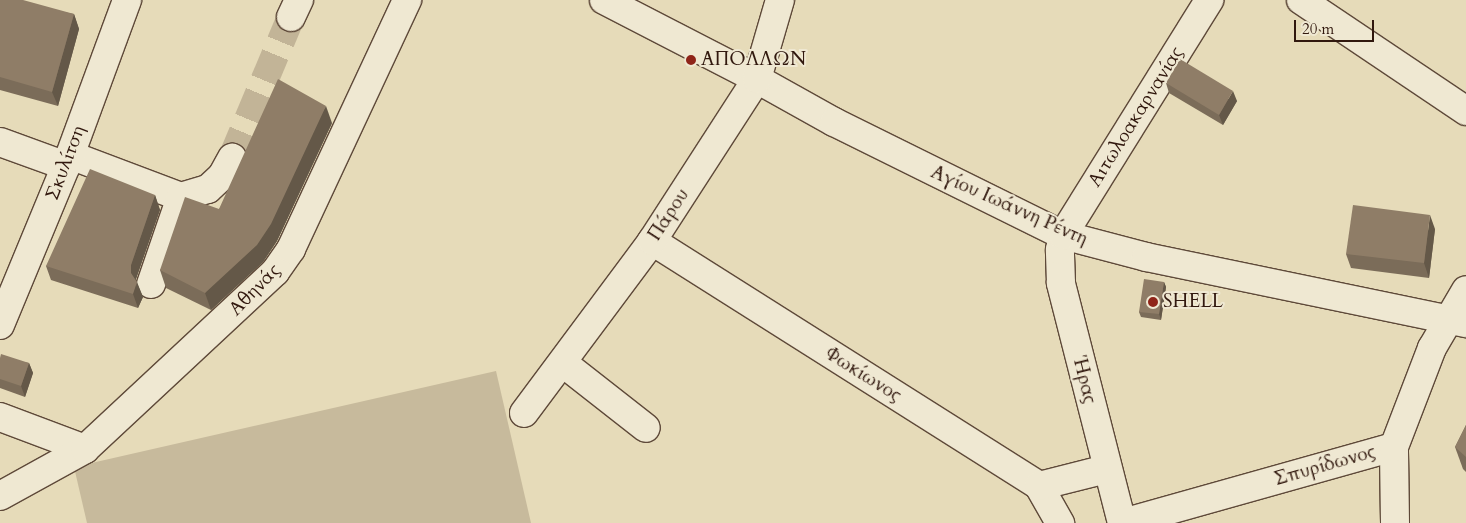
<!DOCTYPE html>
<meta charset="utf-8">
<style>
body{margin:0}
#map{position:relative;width:1466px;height:523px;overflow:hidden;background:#e6dbb9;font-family:Cardo,serif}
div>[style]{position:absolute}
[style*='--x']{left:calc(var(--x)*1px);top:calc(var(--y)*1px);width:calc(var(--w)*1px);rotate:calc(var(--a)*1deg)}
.green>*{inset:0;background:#c7ba9c}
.minor-tunnel>*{height:28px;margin-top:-14px;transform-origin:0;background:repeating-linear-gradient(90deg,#c2b497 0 28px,transparent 0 42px)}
.roads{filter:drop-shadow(1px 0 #5e4939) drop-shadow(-1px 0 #5e4939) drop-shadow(0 1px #5e4939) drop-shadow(0 -1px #5e4939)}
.minor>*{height:28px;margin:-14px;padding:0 14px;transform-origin:14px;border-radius:14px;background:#efe8d2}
.wall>*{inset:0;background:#7b6c59}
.shaded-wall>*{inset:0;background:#645848}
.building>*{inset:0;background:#8f7d67}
.dots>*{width:14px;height:14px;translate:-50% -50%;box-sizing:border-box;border:2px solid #efe8d2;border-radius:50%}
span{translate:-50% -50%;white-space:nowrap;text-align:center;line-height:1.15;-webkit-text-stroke:4px #efe8d2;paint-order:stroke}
.poi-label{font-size:19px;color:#31180e}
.left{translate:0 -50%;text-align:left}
.street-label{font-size:19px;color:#31180e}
.scale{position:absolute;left:1294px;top:20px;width:80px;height:22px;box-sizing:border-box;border:2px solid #31180e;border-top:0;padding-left:6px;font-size:15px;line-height:18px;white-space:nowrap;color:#31180e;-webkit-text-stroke:4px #efe8d2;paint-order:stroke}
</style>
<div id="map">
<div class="green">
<div style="clip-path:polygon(496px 371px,531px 523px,87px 523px,74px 467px)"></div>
</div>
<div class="minor-tunnel">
<div style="--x:232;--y:158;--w:153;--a:-67.3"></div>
</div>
<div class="roads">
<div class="minor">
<div style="--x:604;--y:0;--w:172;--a:27.3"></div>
<div style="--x:757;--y:79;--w:88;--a:29.2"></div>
<div style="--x:834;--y:122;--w:255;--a:26.3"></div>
<div style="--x:1063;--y:235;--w:86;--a:14.8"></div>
<div style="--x:1146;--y:257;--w:327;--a:11.7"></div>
<div style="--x:1301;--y:0;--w:199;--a:33.9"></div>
<div style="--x:291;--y:17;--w:19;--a:-65"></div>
<div style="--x:0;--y:142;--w:70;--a:20"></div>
<div style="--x:70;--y:155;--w:119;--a:20.7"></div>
<div style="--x:181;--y:197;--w:92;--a:109"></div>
<div style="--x:181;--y:197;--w:28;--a:-17"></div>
<div style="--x:208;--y:189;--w:19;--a:-43"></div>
<div style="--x:222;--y:176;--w:21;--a:-61"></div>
<div style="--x:652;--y:241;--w:458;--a:32.3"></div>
<div style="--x:1039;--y:486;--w:43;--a:60.4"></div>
<div style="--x:0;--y:325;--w:172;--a:-67.5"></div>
<div style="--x:66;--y:166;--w:177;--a:-69.8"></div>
<div style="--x:563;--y:363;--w:105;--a:38.1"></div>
<div style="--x:524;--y:413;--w:214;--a:-53.3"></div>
<div style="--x:652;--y:241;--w:193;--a:-57.1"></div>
<div style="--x:757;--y:79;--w:82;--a:-73.8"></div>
<div style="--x:0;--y:417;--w:91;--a:20.6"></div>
<div style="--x:1039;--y:486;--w:69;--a:-14.2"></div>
<div style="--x:0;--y:496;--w:97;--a:-28.9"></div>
<div style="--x:85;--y:449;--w:260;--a:-43"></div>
<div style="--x:275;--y:272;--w:28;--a:-55"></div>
<div style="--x:291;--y:249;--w:275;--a:-65"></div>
<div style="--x:1122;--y:523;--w:248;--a:-104.3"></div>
<div style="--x:1061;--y:283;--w:33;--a:-92"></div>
<div style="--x:1060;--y:250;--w:15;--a:-79"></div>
<div style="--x:1063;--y:235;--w:277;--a:-58.1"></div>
<div style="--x:1123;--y:523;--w:281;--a:-15.7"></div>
<div style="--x:1395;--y:523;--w:76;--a:-90.8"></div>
<div style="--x:1394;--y:447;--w:106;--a:-69"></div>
<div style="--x:1432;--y:348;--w:67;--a:-59.6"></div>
</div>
</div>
<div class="wall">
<div style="clip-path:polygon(0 0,74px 14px,79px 29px,58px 106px,0 90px)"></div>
<div style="clip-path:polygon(1166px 83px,1237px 101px,1223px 125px,1169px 93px)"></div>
<div style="clip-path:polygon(332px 123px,277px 241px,263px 262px,211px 310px,166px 288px,160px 270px,219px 209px)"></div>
<div style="clip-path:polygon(155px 195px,160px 210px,136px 279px,136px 281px,143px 297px,138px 308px,51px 280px,46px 266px)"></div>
<div style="clip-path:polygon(1435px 229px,1429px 278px,1351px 268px,1346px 254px)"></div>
<div style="clip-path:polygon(1164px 282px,1166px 287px,1161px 320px,1141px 317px,1139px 312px)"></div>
<div style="clip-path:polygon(0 358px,29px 363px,33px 373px,25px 397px,0 388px)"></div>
<div style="clip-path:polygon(1466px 425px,1466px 472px,1463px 469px,1455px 447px)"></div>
</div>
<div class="shaded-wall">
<div style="clip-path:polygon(74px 14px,79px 29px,58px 106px,52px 92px)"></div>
<div style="clip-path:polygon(1233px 91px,1237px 101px,1223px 125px,1219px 115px)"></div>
<div style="clip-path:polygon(326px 106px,332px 123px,277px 241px,263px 262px,211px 310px,205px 293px)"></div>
<div style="clip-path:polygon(155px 195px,160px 210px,136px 279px,136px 287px,137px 282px,143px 297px,138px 308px,133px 294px,131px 273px,131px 265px)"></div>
<div style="clip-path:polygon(1430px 215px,1435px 229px,1429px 278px,1424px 263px)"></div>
<div style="clip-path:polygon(1164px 282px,1166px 287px,1161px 320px,1159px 314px)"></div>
<div style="clip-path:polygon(29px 363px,33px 373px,25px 397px,21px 386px)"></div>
</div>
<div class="building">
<div style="clip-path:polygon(0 0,23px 0,74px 14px,52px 92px,0 77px)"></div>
<div style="clip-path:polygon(1180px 59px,1233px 91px,1219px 115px,1166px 83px)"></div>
<div style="clip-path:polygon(278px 79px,326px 106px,271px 224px,257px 245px,205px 293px,160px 270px,185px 197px,219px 209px)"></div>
<div style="clip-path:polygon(90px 169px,155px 195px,131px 265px,131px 273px,137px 282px,133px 294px,46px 266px)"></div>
<div style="clip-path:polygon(1353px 205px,1430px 215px,1424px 263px,1346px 254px)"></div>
<div style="clip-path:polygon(1144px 279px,1164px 282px,1159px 314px,1139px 312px)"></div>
<div style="clip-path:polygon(1px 354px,29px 363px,21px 386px,0 379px,0 358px)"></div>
<div style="clip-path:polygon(1466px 425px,1466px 457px,1455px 447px)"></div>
</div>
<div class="dots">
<div style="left:691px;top:60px;background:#8f2418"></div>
<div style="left:1153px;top:302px;background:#8f2418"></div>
</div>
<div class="poi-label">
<span class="left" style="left:701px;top:60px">ΑΠΟΛΛΩΝ</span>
<span class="left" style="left:1163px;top:302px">SHELL</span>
</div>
<div class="street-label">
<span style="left:1136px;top:117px;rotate:-58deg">Αιτωλοακαρνανίας</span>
<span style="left:66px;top:163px;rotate:-69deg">Σκυλίτση</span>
<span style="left:1009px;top:206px;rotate:24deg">Αγίου Ιωάννη Ρέντη</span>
<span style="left:669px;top:215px;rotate:-57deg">Πάρου</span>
<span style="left:255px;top:290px;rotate:-46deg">Αθηνάς</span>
<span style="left:863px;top:375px;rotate:32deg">Φωκίωνος</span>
<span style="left:1084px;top:380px;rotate:76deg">Ήρας</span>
<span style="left:1325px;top:466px;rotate:-16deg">Σπυρίδωνος</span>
</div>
<div class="scale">20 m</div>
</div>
